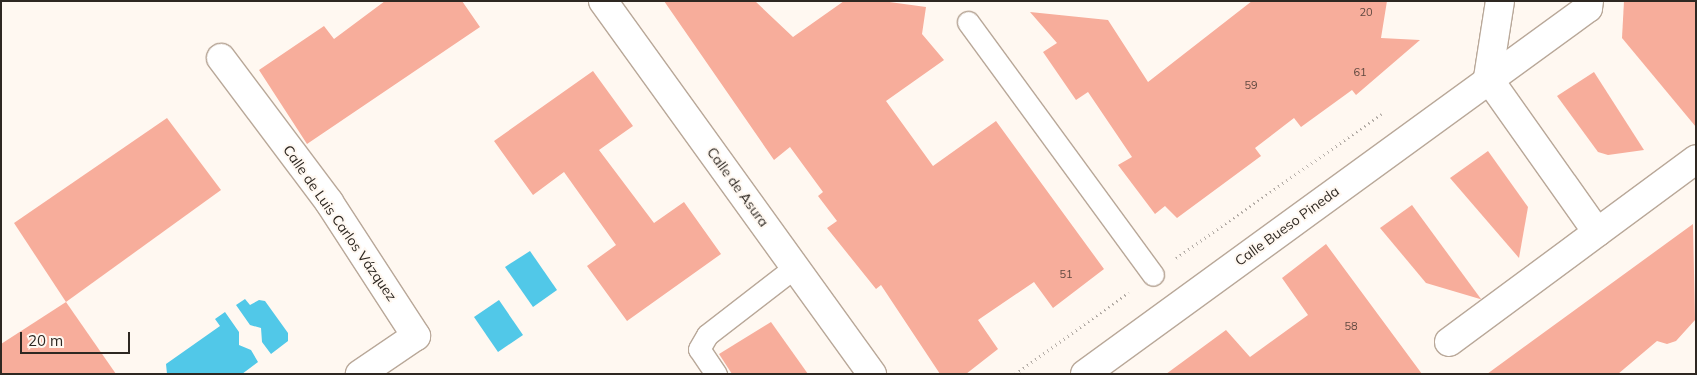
<!DOCTYPE html>
<meta charset="utf-8">
<style>
body{margin:0}
#map{position:relative;width:1697px;height:375px;overflow:hidden;background:#fff8f1;font-family:Mulish,sans-serif}
div>[style]{position:absolute}
[style*='--x']{left:calc(var(--x)*1px);top:calc(var(--y)*1px);width:calc(var(--w)*1px);rotate:calc(var(--a)*1deg)}
.water>*{inset:0;background:#51c8e8}
.building>*{inset:0;background:#f7ad9b}
.path>*{height:3px;margin-top:-1.5px;transform-origin:0;background:repeating-linear-gradient(90deg,#b4ada7 0 1px,transparent 0 5px)}
.roads{filter:drop-shadow(1px 0 #b9a899) drop-shadow(-1px 0 #b9a899) drop-shadow(0 1px #b9a899) drop-shadow(0 -1px #b9a899)}
.lane>*{height:21px;margin:-10.5px;padding:0 10.5px;transform-origin:10.5px;border-radius:10.5px;background:#fff}
.street>*{height:28px;margin:-14px;padding:0 14px;transform-origin:14px;border-radius:14px;background:#fff}
span{translate:-50% -50%;white-space:nowrap;text-align:center;line-height:1.15;-webkit-text-stroke:4px #fff8f1;paint-order:stroke}
.number-label{font-size:11px;color:#604940}
.number-label span{-webkit-text-stroke-width:0}
.street-label{font-size:14px;color:#2e2822}
.frame{position:absolute;inset:0;border:2px solid #2e2822;pointer-events:none}
.scale{position:absolute;left:20px;top:332px;width:110px;height:22px;box-sizing:border-box;border:2px solid #2e2822;border-top:0;padding-left:6px;font-size:15px;line-height:18px;white-space:nowrap;color:#2e2822;-webkit-text-stroke:4px #fff8f1;paint-order:stroke}
</style>
<div id="map">
<div class="water">
<div style="clip-path:polygon(530px 251px,557px 290px,533px 307px,505px 267px)"></div>
<div style="clip-path:polygon(245px 299px,250px 305px,259px 300px,265px 301px,288px 333px,288px 341px,271px 354px,262px 342px,261px 328px,250px 325px,236px 305px)"></div>
<div style="clip-path:polygon(499px 300px,523px 335px,498px 352px,474px 317px)"></div>
<div style="clip-path:polygon(225px 312px,239px 332px,239px 345px,251px 350px,258px 362px,242px 374px,167px 374px,166px 364px,220px 326px,215px 319px)"></div>
</div>
<div class="building">
<div style="clip-path:polygon(385px 1px,462px 1px,480px 27px,307px 144px,259px 70px,324px 26px,334px 39px)"></div>
<div style="clip-path:polygon(664px 1px,755px 1px,793px 37px,844px 1px,882px 1px,926px 7px,922px 34px,944px 60px,886px 101px,933px 166px,996px 121px,1104px 269px,1053px 308px,1034px 282px,978px 320px,998px 349px,966px 374px,940px 374px,881px 285px,876px 289px,827px 228px,837px 221px,818px 196px,823px 192px,790px 147px,774px 160px)"></div>
<div style="clip-path:polygon(1252px 1px,1387px 1px,1381px 38px,1420px 40px,1356px 95px,1352px 90px,1301px 127px,1294px 118px,1255px 148px,1261px 156px,1177px 218px,1165px 206px,1155px 214px,1118px 165px,1132px 157px,1088px 92px,1076px 100px,1043px 52px,1057px 43px,1030px 12px,1108px 20px,1148px 82px)"></div>
<div style="clip-path:polygon(1624px 1px,1696px 1px,1696px 127px,1622px 38px)"></div>
<div style="clip-path:polygon(593px 71px,633px 126px,599px 150px,654px 223px,684px 202px,721px 254px,627px 321px,587px 266px,616px 245px,564px 172px,533px 195px,494px 141px)"></div>
<div style="clip-path:polygon(1594px 72px,1644px 150px,1608px 155px,1598px 152px,1557px 96px)"></div>
<div style="clip-path:polygon(167px 118px,221px 190px,66px 302px,14px 223px)"></div>
<div style="clip-path:polygon(1488px 151px,1528px 207px,1519px 258px,1450px 178px)"></div>
<div style="clip-path:polygon(1412px 205px,1481px 299px,1480px 299px,1426px 283px,1380px 228px)"></div>
<div style="clip-path:polygon(1693px 224px,1695px 320px,1676px 341px,1667px 344px,1657px 341px,1618px 374px,1487px 374px)"></div>
<div style="clip-path:polygon(1326px 244px,1422px 374px,1166px 374px,1226px 330px,1250px 357px,1308px 315px,1282px 278px)"></div>
<div style="clip-path:polygon(66px 302px,116px 374px,1px 374px,1px 344px)"></div>
<div style="clip-path:polygon(771px 322px,808px 374px,732px 374px,719px 354px)"></div>
</div>
<div class="path">
<div style="--x:1176;--y:258;--w:251;--a:-35"></div>
<div style="--x:1015;--y:374;--w:140;--a:-35.7"></div>
</div>
<div class="roads">
<div class="lane">
<div style="--x:968;--y:22;--w:313;--a:53.8"></div>
<div style="--x:716;--y:374;--w:30;--a:-124"></div>
<div style="--x:699;--y:349;--w:16;--a:-60"></div>
<div style="--x:707;--y:335;--w:111;--a:-37.7"></div>
</div>
<div class="street">
<div style="--x:603;--y:1;--w:460;--a:54.2"></div>
<div style="--x:1500;--y:1;--w:78;--a:98.9"></div>
<div style="--x:1488;--y:78;--w:189;--a:54.7"></div>
<div style="--x:221;--y:58;--w:180;--a:53.1"></div>
<div style="--x:329;--y:202;--w:160;--a:57"></div>
<div style="--x:416;--y:336;--w:68;--a:145.8"></div>
<div style="--x:1449;--y:342;--w:307;--a:-36.5"></div>
<div style="--x:1085;--y:374;--w:622;--a:-36.04"></div>
<div style="--x:1588;--y:8;--w:7;--a:-82"></div>
</div>
</div>
<div class="number-label">
<span style="left:1366px;top:12px">20</span>
<span style="left:1360px;top:72px">61</span>
<span style="left:1251px;top:85px">59</span>
<span style="left:1066px;top:274px">51</span>
<span style="left:1351px;top:326px">58</span>
</div>
<div class="street-label">
<span style="left:738px;top:187px;rotate:54deg">Calle de Asura</span>
<span style="left:340px;top:223px;rotate:55deg">Calle de Luis Carlos Vázquez</span>
<span style="left:1287px;top:226px;rotate:-36deg">Calle Bueso Pineda</span>
</div>
<div class="frame"></div>
<div class="scale">20 m</div>
</div>
